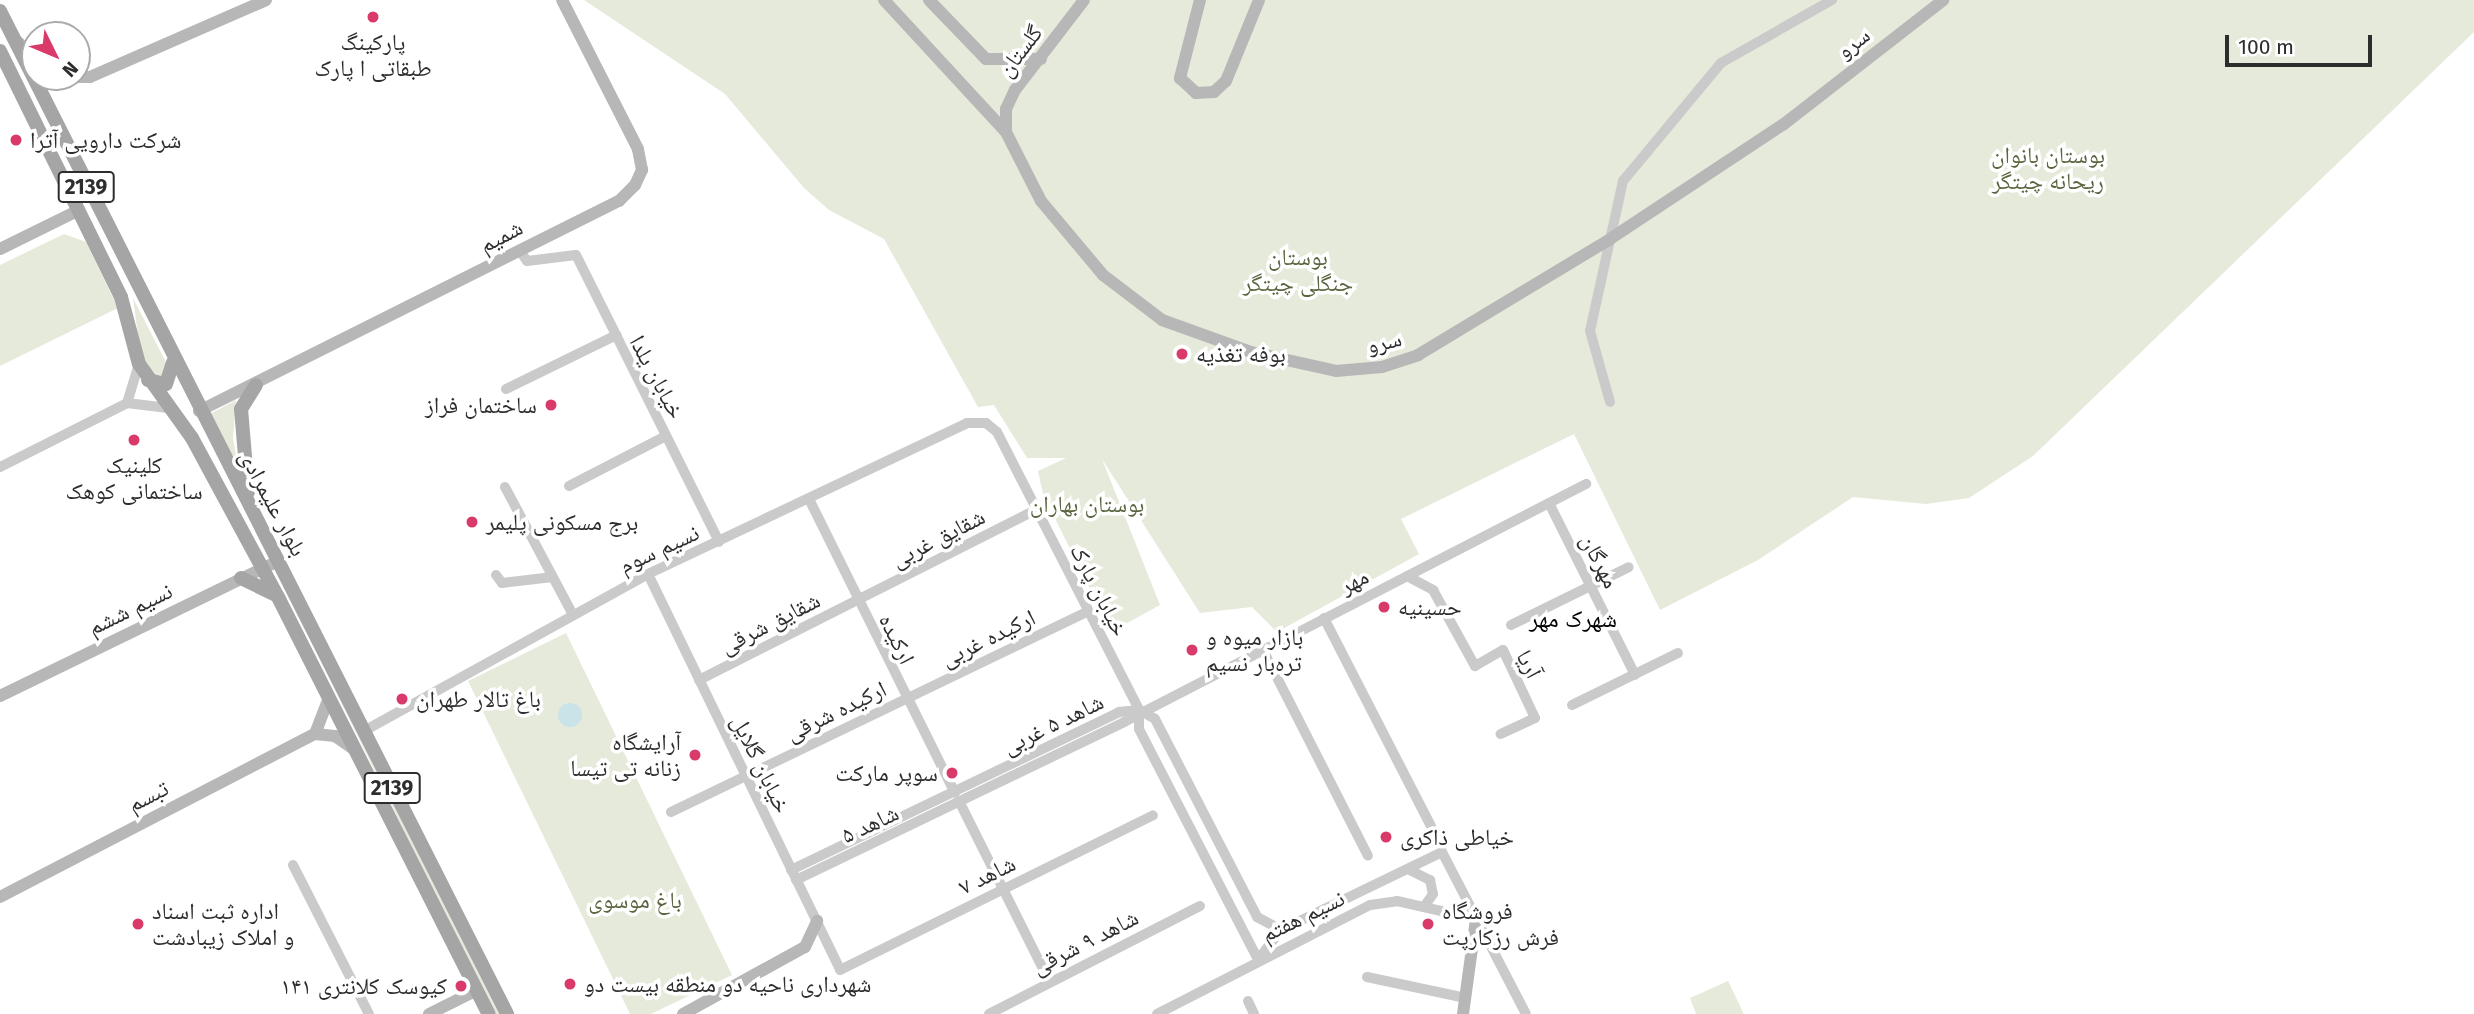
<!DOCTYPE html>
<meta charset="utf-8">
<style>
body{margin:0}
#map{position:relative;width:2474px;height:1014px;overflow:hidden;background:#fff;font-family:"Fira Sans","Noto Naskh Arabic",sans-serif}
div>[style]{position:absolute}
[style*='--x']{left:calc(var(--x)*1px);top:calc(var(--y)*1px);width:calc(var(--w)*1px);rotate:calc(var(--a)*1deg)}
.green>*{inset:0;background:#e6eadb}
.water>*{inset:0;background:#c9e3e8}
.round{border-radius:50%}
.street>*{height:10px;margin:-5px;padding:0 5px;transform-origin:5px;border-radius:5px;background:#cacaca}
.secondary>*{height:12px;margin:-6px;padding:0 6px;transform-origin:6px;border-radius:6px;background:#b7b7b7}
.primary>*{height:14px;margin:-7px;padding:0 7px;transform-origin:7px;border-radius:7px;background:#a5a5a5}
.dots>*{width:19px;height:19px;translate:-50% -50%;box-sizing:border-box;border:4px solid #fff;border-radius:50%}
span{translate:-50% -50%;white-space:nowrap;text-align:center;line-height:1.15;-webkit-text-stroke:7px #fff;paint-order:stroke}
.shield-label span{padding:2px 5px;background:#fff;border:2px solid;border-radius:5px;-webkit-text-stroke-width:0}
.shield-label{font-size:21px;color:#2d2d2d;font-weight:700}
.poi-label{font-size:23px;color:#2d2d2d}
.left{translate:0 -50%;text-align:left}
.right{translate:-100% -50%;text-align:right}
.street-label{font-size:23px;color:#2d2d2d}
.park-label{font-size:23px;color:#59653e}
.neighbourhood-label{font-size:24px;color:#000}
.north{position:absolute;left:21px;top:21px;width:70px;height:70px;box-sizing:border-box;background:#fff;border:2px solid #ababab;border-radius:50%;rotate:133deg;font-size:19px;font-weight:700;line-height:28px;text-align:center;color:#2d2d2d}
.north::after{content:'';display:block;margin:auto;width:24px;height:32px;background:#d93a69;clip-path:polygon(50% 0,100% 100%,50% 72%,0 100%)}
.scale{position:absolute;left:2225px;top:35px;width:147px;height:32px;box-sizing:border-box;border:4px solid #2d2d2d;border-top:0;padding-left:9px;font-size:21px;line-height:24px;white-space:nowrap;color:#2d2d2d;-webkit-text-stroke:5px #fff;paint-order:stroke}
</style>
<div id="map">
<div class="green">
<div style="clip-path:polygon(584px 0,2474px 0,2474px 32px,2033px 456px,1969px 498px,1926px 504px,1853px 497px,1758px 560px,1660px 610px,1574px 434px,1401px 519px,1419px 554px,1277px 632px,1252px 607px,1200px 613px,1102px 459px,1160px 605px,1111px 632px,1043px 494px,1038px 471px,1066px 458px,1027px 458px,994px 405px,978px 407px,884px 239px,829px 210px,804px 188px,725px 94px)"></div>
<div style="clip-path:polygon(64px 234px,86px 242px,118px 308px,0 366px,0 265px)"></div>
<div style="clip-path:polygon(133px 298px,169px 368px,163px 381px,143px 372px)"></div>
<div style="clip-path:polygon(236px 400px,233px 438px,240px 477px,208px 415px)"></div>
<div style="clip-path:polygon(282px 582px,499px 1014px,494px 1014px)"></div>
<div style="clip-path:polygon(566px 633px,732px 975px,651px 1014px,630px 1014px,468px 681px)"></div>
<div style="clip-path:polygon(1728px 981px,1744px 1014px,1696px 1014px,1690px 998px)"></div>
</div>
<div class="water">
<div class="round" style="left:558px;top:703px;width:24px;height:24px"></div>
</div>
<div class="street">
<div style="--x:520;--y:251;--w:12;--a:55"></div>
<div style="--x:527;--y:261;--w:49;--a:-7"></div>
<div style="--x:576;--y:255;--w:89;--a:63.4"></div>
<div style="--x:506;--y:389;--w:123;--a:-26.1"></div>
<div style="--x:616;--y:335;--w:231;--a:63.5"></div>
<div style="--x:1610;--y:402;--w:74;--a:-105.7"></div>
<div style="--x:1590;--y:331;--w:154;--a:-77.6"></div>
<div style="--x:1623;--y:181;--w:153;--a:-50.3"></div>
<div style="--x:1721;--y:63;--w:128;--a:-29.6"></div>
<div style="--x:127;--y:403;--w:41;--a:-72.9"></div>
<div style="--x:0;--y:467;--w:142;--a:-26.7"></div>
<div style="--x:127;--y:403;--w:39;--a:7"></div>
<div style="--x:569;--y:486;--w:109;--a:-27.3"></div>
<div style="--x:505;--y:487;--w:143;--a:62"></div>
<div style="--x:809;--y:499;--w:328;--a:63.6"></div>
<div style="--x:1549;--y:503;--w:192;--a:63.4"></div>
<div style="--x:648;--y:574;--w:440;--a:64.1"></div>
<div style="--x:840;--y:970;--w:349;--a:-26.3"></div>
<div style="--x:496;--y:575;--w:10;--a:53"></div>
<div style="--x:502;--y:583;--w:51;--a:-6.7"></div>
<div style="--x:1407;--y:576;--w:30;--a:28"></div>
<div style="--x:1433;--y:590;--w:87;--a:61.1"></div>
<div style="--x:1475;--y:666;--w:32;--a:-30"></div>
<div style="--x:1503;--y:650;--w:75;--a:64.8"></div>
<div style="--x:1535;--y:718;--w:38;--a:155"></div>
<div style="--x:1324;--y:618;--w:234;--a:62.8"></div>
<div style="--x:1511;--y:625;--w:131;--a:-26.2"></div>
<div style="--x:1262;--y:648;--w:233;--a:63"></div>
<div style="--x:699;--y:680;--w:377;--a:-26.8"></div>
<div style="--x:1572;--y:705;--w:118;--a:-26.1"></div>
<div style="--x:1139;--y:710;--w:18;--a:29"></div>
<div style="--x:1155;--y:719;--w:223;--a:62.7"></div>
<div style="--x:1257;--y:917;--w:27;--a:28"></div>
<div style="--x:364;--y:731;--w:325;--a:-28.9"></div>
<div style="--x:648;--y:574;--w:353;--a:-25.3"></div>
<div style="--x:967;--y:423;--w:19;--a:0"></div>
<div style="--x:986;--y:423;--w:14;--a:39"></div>
<div style="--x:997;--y:432;--w:312;--a:62.9"></div>
<div style="--x:1139;--y:710;--w:19;--a:90"></div>
<div style="--x:1139;--y:729;--w:260;--a:62.7"></div>
<div style="--x:960;--y:803;--w:199;--a:63.4"></div>
<div style="--x:671;--y:812;--w:463;--a:-25.7"></div>
<div style="--x:293;--y:865;--w:167;--a:63"></div>
<div style="--x:1408;--y:869;--w:25;--a:27"></div>
<div style="--x:1430;--y:880;--w:14;--a:78"></div>
<div style="--x:1433;--y:894;--w:16;--a:125"></div>
<div style="--x:791;--y:870;--w:364;--a:-25.7"></div>
<div style="--x:1119;--y:712;--w:19;--a:-6"></div>
<div style="--x:796;--y:880;--w:364;--a:-25.7"></div>
<div style="--x:1124;--y:722;--w:520;--a:-27.26"></div>
<div style="--x:1258;--y:960;--w:38;--a:-53"></div>
<div style="--x:1281;--y:930;--w:179;--a:-25.8"></div>
<div style="--x:1442;--y:852;--w:182;--a:62.6"></div>
<div style="--x:1367;--y:977;--w:101;--a:12"></div>
<div style="--x:1248;--y:1001;--w:14;--a:65"></div>
<div style="--x:989;--y:1014;--w:237;--a:-27.1"></div>
<div style="--x:1157;--y:1014;--w:239;--a:-27.1"></div>
<div style="--x:1370;--y:905;--w:27;--a:-8"></div>
<div style="--x:1397;--y:901;--w:81;--a:12.8"></div>
</div>
<div class="secondary">
<div style="--x:884;--y:0;--w:180;--a:47.3"></div>
<div style="--x:1006;--y:132;--w:77;--a:63.1"></div>
<div style="--x:1041;--y:201;--w:97;--a:50"></div>
<div style="--x:1103;--y:275;--w:74;--a:37.3"></div>
<div style="--x:1162;--y:320;--w:95;--a:19.8"></div>
<div style="--x:1251;--y:352;--w:87;--a:12.6"></div>
<div style="--x:1336;--y:371;--w:46;--a:-5"></div>
<div style="--x:1382;--y:367;--w:38;--a:-18"></div>
<div style="--x:1418;--y:355;--w:224;--a:-31.1"></div>
<div style="--x:1610;--y:239;--w:209;--a:-33.5"></div>
<div style="--x:1784;--y:124;--w:202;--a:-37.9"></div>
<div style="--x:929;--y:0;--w:82;--a:46"></div>
<div style="--x:986;--y:59;--w:55;--a:0"></div>
<div style="--x:1200;--y:0;--w:81;--a:104.4"></div>
<div style="--x:1180;--y:78;--w:22;--a:43"></div>
<div style="--x:1196;--y:93;--w:18;--a:-3"></div>
<div style="--x:1214;--y:92;--w:16;--a:-43"></div>
<div style="--x:1226;--y:81;--w:87;--a:-67.8"></div>
<div style="--x:18;--y:42;--w:24;--a:45"></div>
<div style="--x:66;--y:77;--w:24;--a:0"></div>
<div style="--x:90;--y:77;--w:192;--a:-23.6"></div>
<div style="--x:1006;--y:132;--w:23;--a:-90"></div>
<div style="--x:1006;--y:109;--w:21;--a:-65"></div>
<div style="--x:1015;--y:90;--w:113;--a:-52.5"></div>
<div style="--x:0;--y:249;--w:88;--a:-26.3"></div>
<div style="--x:199;--y:411;--w:470;--a:-26.6"></div>
<div style="--x:619;--y:201;--w:23;--a:-45"></div>
<div style="--x:635;--y:185;--w:17;--a:-65"></div>
<div style="--x:642;--y:170;--w:21;--a:-101"></div>
<div style="--x:638;--y:149;--w:167;--a:-117"></div>
<div style="--x:0;--y:696;--w:309;--a:-25.9"></div>
<div style="--x:315;--y:734;--w:39;--a:-69"></div>
<div style="--x:0;--y:897;--w:355;--a:-27.4"></div>
<div style="--x:315;--y:734;--w:20;--a:6"></div>
<div style="--x:335;--y:736;--w:24;--a:35"></div>
<div style="--x:429;--y:1014;--w:54;--a:-26.6"></div>
<div style="--x:683;--y:1014;--w:139;--a:-28.8"></div>
<div style="--x:805;--y:947;--w:29;--a:-65"></div>
<div style="--x:1463;--y:1014;--w:96;--a:-82.2"></div>
</div>
<div class="primary">
<div style="--x:0;--y:11;--w:1124;--a:63.18"></div>
<div style="--x:0;--y:51;--w:274;--a:63.8"></div>
<div style="--x:121;--y:297;--w:69;--a:75"></div>
<div style="--x:139;--y:364;--w:91;--a:54.4"></div>
<div style="--x:192;--y:438;--w:181;--a:61.6"></div>
<div style="--x:278;--y:597;--w:467;--a:63.2"></div>
<div style="--x:148;--y:380;--w:18;--a:13"></div>
<div style="--x:166;--y:384;--w:23;--a:-72"></div>
<div style="--x:248;--y:492;--w:83;--a:-94.8"></div>
<div style="--x:241;--y:409;--w:28;--a:-58"></div>
<div style="--x:241;--y:578;--w:37;--a:26"></div>
</div>
<div class="dots">
<div style="left:373px;top:17px;background:#d93a69"></div>
<div style="left:16px;top:140px;background:#d93a69"></div>
<div style="left:1182px;top:354px;background:#d93a69"></div>
<div style="left:551px;top:405px;background:#d93a69"></div>
<div style="left:134px;top:440px;background:#d93a69"></div>
<div style="left:472px;top:522px;background:#d93a69"></div>
<div style="left:1384px;top:607px;background:#d93a69"></div>
<div style="left:1192px;top:650px;background:#d93a69"></div>
<div style="left:402px;top:699px;background:#d93a69"></div>
<div style="left:695px;top:755px;background:#d93a69"></div>
<div style="left:952px;top:773px;background:#d93a69"></div>
<div style="left:1386px;top:837px;background:#d93a69"></div>
<div style="left:138px;top:924px;background:#d93a69"></div>
<div style="left:1428px;top:924px;background:#d93a69"></div>
<div style="left:570px;top:984px;background:#d93a69"></div>
<div style="left:461px;top:986px;background:#d93a69"></div>
</div>
<div class="shield-label">
<span style="left:86px;top:187px">2139</span>
<span style="left:392px;top:788px">2139</span>
</div>
<div class="poi-label">
<span style="left:373px;top:55px">پارکینگ<br>طبقاتی ا پارک</span>
<span class="left" style="left:30px;top:140px">شرکت دارویی آترا</span>
<span class="left" style="left:1196px;top:354px">بوفه تغذیه</span>
<span class="right" style="left:537px;top:405px">ساختمان فراز</span>
<span style="left:134px;top:478px">کلینیک<br>ساختمانی کوهک</span>
<span class="left" style="left:486px;top:522px">برج مسکونی پلیمر</span>
<span class="left" style="left:1398px;top:607px">حسینیه</span>
<span class="left" style="left:1206px;top:650px">بازار میوه و<br>تره‌بار نسیم</span>
<span class="left" style="left:416px;top:699px">باغ تالار طهران</span>
<span class="right" style="left:681px;top:755px">آرایشگاه<br>زنانه تی تیسا</span>
<span class="right" style="left:938px;top:773px">سوپر مارکت</span>
<span class="left" style="left:1400px;top:837px">خیاطی ذاکری</span>
<span class="left" style="left:152px;top:924px">اداره ثبت اسناد<br>و املاک زیبادشت</span>
<span class="left" style="left:1442px;top:924px">فروشگاه<br>فرش رزکارپت</span>
<span class="left" style="left:584px;top:984px">شهرداری ناحیه دو منطقه بیست دو</span>
<span class="right" style="left:447px;top:986px">کیوسک کلانتری ۱۴۱</span>
</div>
<div class="street-label">
<span style="left:1853px;top:43px;rotate:-38deg">سرو</span>
<span style="left:1020px;top:51px;rotate:-53deg">گلستان</span>
<span style="left:501px;top:236px;rotate:-27deg">شمیم</span>
<span style="left:1384px;top:342px;rotate:-14deg">سرو</span>
<span style="left:657px;top:377px;rotate:62deg">خیابان یلدا</span>
<span style="left:273px;top:503px;rotate:62deg">بلوار علیمرادی</span>
<span style="left:938px;top:538px;rotate:-27deg">شقایق غربی</span>
<span style="left:659px;top:549px;rotate:-25deg">نسیم سوم</span>
<span style="left:1600px;top:561px;rotate:63deg">مهرگان</span>
<span style="left:1354px;top:581px;rotate:-27deg">مهر</span>
<span style="left:1099px;top:590px;rotate:63deg">خیابان پارک</span>
<span style="left:130px;top:609px;rotate:-26deg">نسیم ششم</span>
<span style="left:770px;top:623px;rotate:-27deg">شقایق شرقی</span>
<span style="left:988px;top:638px;rotate:-26deg">ارکیده غربی</span>
<span style="left:897px;top:639px;rotate:64deg">ارکیده</span>
<span style="left:1529px;top:664px;rotate:63deg">آریا</span>
<span style="left:836px;top:711px;rotate:-26deg">ارکیده شرقی</span>
<span style="left:1053px;top:724px;rotate:-26deg">شاهد ۵ غربی</span>
<span style="left:761px;top:764px;rotate:64deg">خیابان گلایل</span>
<span style="left:148px;top:796px;rotate:-27deg">تبسم</span>
<span style="left:870px;top:824px;rotate:-25deg">شاهد ۵</span>
<span style="left:987px;top:875px;rotate:-26deg">شاهد ۷</span>
<span style="left:1303px;top:916px;rotate:-26deg">نسیم هفتم</span>
<span style="left:1085px;top:942px;rotate:-27deg">شاهد ۹ شرقی</span>
</div>
<div class="park-label">
<span style="left:2048px;top:168px">بوستان بانوان<br>ریحانه چیتگر</span>
<span style="left:1298px;top:270px">بوستان<br>جنگلی چیتگر</span>
<span style="left:1087px;top:504px">بوستان بهاران</span>
<span style="left:635px;top:900px">باغ موسوی</span>
</div>
<div class="neighbourhood-label">
<span style="left:1573px;top:620px">شهرک مهر</span>
</div>
<div class="north">N</div>
<div class="scale">100 m</div>
</div>
